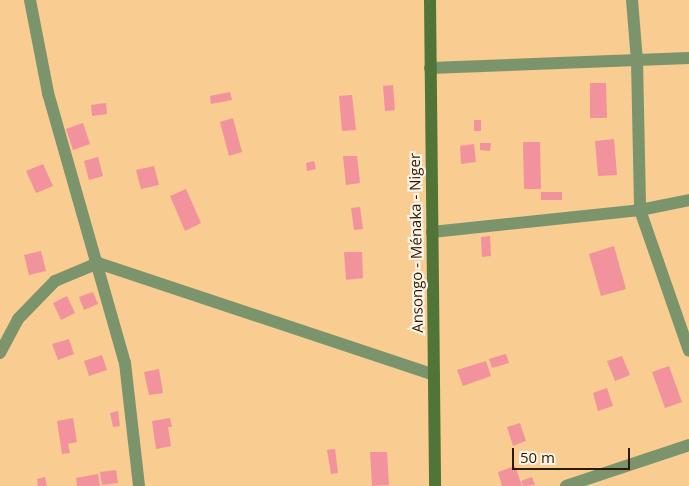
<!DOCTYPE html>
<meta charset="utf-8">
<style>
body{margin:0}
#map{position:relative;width:689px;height:486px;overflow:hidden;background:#f9cc91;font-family:"Open Sans",sans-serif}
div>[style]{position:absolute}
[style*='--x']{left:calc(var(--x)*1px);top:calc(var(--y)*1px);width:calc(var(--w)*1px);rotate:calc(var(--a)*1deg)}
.building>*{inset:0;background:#f2929c}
.minor>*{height:12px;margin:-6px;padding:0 6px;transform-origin:6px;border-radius:6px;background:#7b946c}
.secondary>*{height:12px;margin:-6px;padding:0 6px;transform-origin:6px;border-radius:6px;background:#517537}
span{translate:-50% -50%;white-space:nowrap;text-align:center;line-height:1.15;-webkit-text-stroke:4.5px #fdf4e8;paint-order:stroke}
.street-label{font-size:15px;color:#2c1b04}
.scale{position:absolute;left:512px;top:448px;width:118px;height:22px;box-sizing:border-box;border:2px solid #2c1b04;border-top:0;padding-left:6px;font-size:15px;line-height:18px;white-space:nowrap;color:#2c1b04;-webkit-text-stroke:4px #fdf4e8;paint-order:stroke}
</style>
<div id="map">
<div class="building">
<div style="clip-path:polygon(590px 83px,606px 83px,607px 118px,590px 118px)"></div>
<div style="clip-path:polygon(393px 85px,395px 110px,385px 111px,383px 86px)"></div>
<div style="clip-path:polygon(230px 92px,232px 100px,211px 104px,210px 96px)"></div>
<div style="clip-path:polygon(352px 95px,356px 130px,342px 131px,339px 96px)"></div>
<div style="clip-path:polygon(106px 103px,107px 114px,92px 116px,91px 105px)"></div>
<div style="clip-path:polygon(233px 118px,242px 152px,229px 156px,220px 122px)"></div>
<div style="clip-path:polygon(474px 120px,481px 120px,481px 131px,474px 131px)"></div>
<div style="clip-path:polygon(83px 123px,90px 144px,73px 150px,66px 129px)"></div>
<div style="clip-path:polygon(614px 139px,617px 175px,598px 176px,595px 141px)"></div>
<div style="clip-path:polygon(523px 142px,540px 142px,541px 189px,524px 189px)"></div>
<div style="clip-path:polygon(480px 143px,491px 143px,490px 151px,480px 150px)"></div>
<div style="clip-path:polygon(474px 144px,476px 162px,461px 164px,460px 146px)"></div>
<div style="clip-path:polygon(343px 156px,357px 156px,360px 183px,346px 185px)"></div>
<div style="clip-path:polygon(98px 157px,103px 176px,89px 180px,84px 161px)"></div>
<div style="clip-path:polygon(314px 161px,316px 169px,307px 171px,306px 163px)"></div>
<div style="clip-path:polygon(43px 164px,53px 186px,36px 193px,26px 171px)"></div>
<div style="clip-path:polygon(154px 166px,159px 185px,141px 189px,136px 170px)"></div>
<div style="clip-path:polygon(186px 189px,201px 223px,185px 231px,170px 196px)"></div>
<div style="clip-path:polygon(541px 192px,562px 192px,562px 200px,541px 200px)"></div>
<div style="clip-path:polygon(360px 207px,363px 229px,354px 230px,351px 208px)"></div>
<div style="clip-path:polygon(490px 236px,491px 256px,482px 257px,481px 237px)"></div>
<div style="clip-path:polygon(614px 246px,626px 289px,601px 296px,589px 254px)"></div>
<div style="clip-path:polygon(41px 251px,46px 271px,29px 275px,24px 255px)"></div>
<div style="clip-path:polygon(344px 252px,362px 252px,363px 278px,346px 280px)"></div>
<div style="clip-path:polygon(93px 292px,98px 304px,84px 310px,79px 297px)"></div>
<div style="clip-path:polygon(67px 296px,75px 313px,61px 320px,53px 303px)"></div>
<div style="clip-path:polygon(69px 339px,74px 354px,58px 360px,52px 344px)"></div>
<div style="clip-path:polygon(506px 354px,509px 363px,492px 368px,489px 359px)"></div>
<div style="clip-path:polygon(102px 355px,107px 370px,89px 376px,84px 361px)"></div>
<div style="clip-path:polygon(622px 356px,630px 375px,615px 381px,607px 361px)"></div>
<div style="clip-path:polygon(486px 361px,491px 376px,463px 386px,457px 370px)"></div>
<div style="clip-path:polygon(669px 366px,682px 402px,665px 408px,652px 372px)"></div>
<div style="clip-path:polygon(159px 369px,163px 393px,149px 395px,144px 372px)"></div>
<div style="clip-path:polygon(607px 388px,613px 406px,598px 411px,593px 393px)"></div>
<div style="clip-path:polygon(118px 411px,120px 426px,113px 427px,110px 413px)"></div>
<div style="clip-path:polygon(73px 418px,77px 442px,68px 444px,70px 453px,62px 454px,57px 421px)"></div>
<div style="clip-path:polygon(170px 418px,172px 427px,168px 427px,171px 446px,156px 449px,152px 421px)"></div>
<div style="clip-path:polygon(520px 423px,526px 441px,513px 446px,507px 427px)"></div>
<div style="clip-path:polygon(335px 449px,338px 473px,331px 474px,327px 450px)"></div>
<div style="clip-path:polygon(370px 452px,387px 452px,389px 485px,372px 486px)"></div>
<div style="clip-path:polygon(515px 466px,522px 486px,502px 486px,498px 472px)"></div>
<div style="clip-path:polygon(116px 470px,118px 483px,102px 485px,100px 472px)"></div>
<div style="clip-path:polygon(98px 474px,100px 486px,77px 486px,76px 478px)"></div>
<div style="clip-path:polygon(45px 477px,47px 486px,38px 486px,37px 479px)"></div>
<div style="clip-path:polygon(532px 477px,535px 485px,523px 486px,521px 481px)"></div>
</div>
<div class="minor">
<div style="--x:30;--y:0;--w:95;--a:79"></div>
<div style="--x:48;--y:93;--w:281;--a:74.1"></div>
<div style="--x:125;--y:363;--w:124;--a:83.5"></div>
<div style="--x:632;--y:0;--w:61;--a:85.3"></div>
<div style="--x:637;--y:61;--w:149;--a:88.8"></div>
<div style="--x:640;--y:210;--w:149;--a:70.8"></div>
<div style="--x:430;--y:68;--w:259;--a:-2.2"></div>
<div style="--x:432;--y:232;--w:209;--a:-6"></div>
<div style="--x:640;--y:210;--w:50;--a:-11.5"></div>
<div style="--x:0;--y:353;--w:38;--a:-62"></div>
<div style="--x:18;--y:319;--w:53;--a:-45.8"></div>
<div style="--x:55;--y:281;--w:47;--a:-22.7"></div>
<div style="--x:98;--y:263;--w:354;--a:18.4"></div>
<div style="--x:566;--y:486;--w:130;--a:-18.4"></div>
</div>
<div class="secondary">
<div style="--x:430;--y:0;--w:486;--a:89.4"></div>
</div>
<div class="street-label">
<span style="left:416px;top:243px;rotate:-91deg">Ansongo - Ménaka - Niger</span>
</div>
<div class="scale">50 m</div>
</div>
